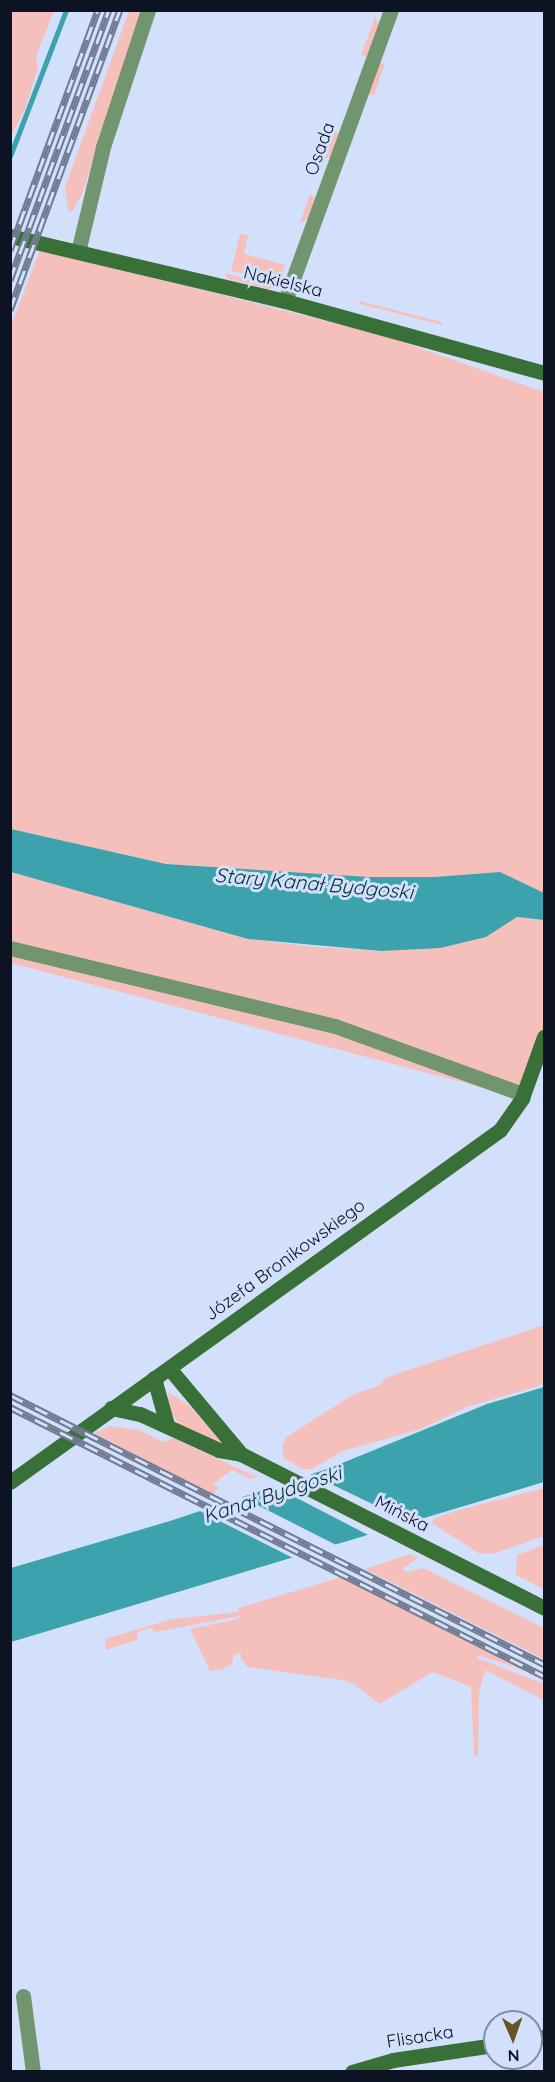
<!DOCTYPE html>
<meta charset="utf-8">
<style>
body{margin:0}
#map{position:relative;width:555px;height:2082px;overflow:hidden;background:#d3e0fb;font-family:Quicksand,sans-serif}
div>[style]{position:absolute}
[style*='--x']{left:calc(var(--x)*1px);top:calc(var(--y)*1px);width:calc(var(--w)*1px);rotate:calc(var(--a)*1deg)}
.green>*{inset:0;background:#f5c0bc}
.water>*{inset:0;background:#3ca2ab}
.pier>*{inset:0;background:#d3e0fb}
.stream>*{height:5px;margin:-2.5px;padding:0 2.5px;transform-origin:2.5px;border-radius:2.5px;background:#3ca2ab}
.street>*{height:15px;margin:-7.5px;padding:0 7.5px;transform-origin:7.5px;border-radius:7.5px;background:#71956f}
.secondary>*{height:15px;margin:-7.5px;padding:0 7.5px;transform-origin:7.5px;border-radius:7.5px;background:#397038}
.rail>*{height:7px;margin-top:-3.5px;transform-origin:0;background:repeating-linear-gradient(90deg,#d3e0fb 0 14px,#707a90 0 28px);box-sizing:border-box;border-block:2px solid #707a90}
span{translate:-50% -50%;white-space:nowrap;text-align:center;line-height:1.15;-webkit-text-stroke:6px #d3e0fb;paint-order:stroke}
.street-label{font-size:18px;color:#0c1322}
.water-label{font-size:20px;color:#003034;font-style:italic}
.frame{position:absolute;inset:0;border:12px solid #0c1322;pointer-events:none}
.north{position:absolute;left:483px;top:2010px;width:60px;height:60px;box-sizing:border-box;background:#d3e0fb;border:2px solid #838ea4;border-radius:50%;rotate:178deg;font-size:16px;font-weight:700;line-height:24px;text-align:center;color:#0c1322}
.north::after{content:'';display:block;margin:auto;width:21px;height:27px;background:#6a5323;clip-path:polygon(50% 0,100% 100%,50% 72%,0 100%)}
</style>
<div id="map">
<div class="green">
<div style="clip-path:polygon(11px 10px,54px 11px,36px 56px,38px 68px,25px 109px,11px 136px)"></div>
<div style="clip-path:polygon(129px 11px,141px 11px,82px 194px,72px 212px,68px 209px,65px 187px)"></div>
<div style="clip-path:polygon(375px 17px,379px 24px,367px 57px,361px 55px)"></div>
<div style="clip-path:polygon(385px 63px,374px 95px,368px 94px,379px 64px)"></div>
<div style="clip-path:polygon(334px 130px,339px 135px,331px 157px,323px 159px)"></div>
<div style="clip-path:polygon(310px 194px,316px 199px,309px 218px,300px 223px)"></div>
<div style="clip-path:polygon(240px 234px,248px 235px,244px 254px,285px 265px,279px 281px,231px 271px)"></div>
<div style="clip-path:polygon(40px 250px,383px 335px,544px 392px,544px 893px,500px 872px,435px 877px,369px 877px,166px 864px,11px 829px,10px 328px)"></div>
<div style="clip-path:polygon(224px 273px,279px 287px,267px 289px,228px 279px)"></div>
<div style="clip-path:polygon(360px 301px,442px 322px,442px 325px,360px 304px)"></div>
<div style="clip-path:polygon(11px 872px,248px 939px,317px 947px,381px 951px,486px 937px,517px 917px,544px 920px,544px 1037px,522px 1098px,11px 963px)"></div>
<div style="clip-path:polygon(544px 1325px,544px 1383px,538px 1386px,467px 1407px,421px 1429px,343px 1451px,312px 1469px,302px 1469px,284px 1458px,282px 1448px,285px 1438px,354px 1394px,378px 1386px,387px 1377px)"></div>
<div style="clip-path:polygon(168px 1392px,190px 1406px,223px 1444px,181px 1426px,170px 1412px)"></div>
<div style="clip-path:polygon(110px 1426px,139px 1430px,163px 1442px,173px 1438px,257px 1477px,251px 1479px,232px 1470px,213px 1484px,219px 1487px,213px 1495px,94px 1433px)"></div>
<div style="clip-path:polygon(544px 1488px,544px 1536px,493px 1554px,478px 1553px,432px 1523px,434px 1518px,459px 1510px)"></div>
<div style="clip-path:polygon(544px 1545px,544px 1589px,516px 1575px,517px 1555px)"></div>
<div style="clip-path:polygon(410px 1554px,418px 1558px,402px 1569px,407px 1572px,423px 1568px,544px 1628px,544px 1659px,365px 1569px)"></div>
<div style="clip-path:polygon(341px 1577px,533px 1673px,477px 1655px,477px 1658px,544px 1684px,544px 1700px,485px 1670px,479px 1693px,478px 1757px,474px 1755px,471px 1687px,433px 1672px,379px 1704px,354px 1684px,342px 1680px,248px 1667px,241px 1659px,241px 1653px,234px 1654px,232px 1664px,223px 1669px,210px 1671px,190px 1629px,238px 1619px,240px 1616px,155px 1632px,151px 1628px,138px 1632px,137px 1640px,106px 1650px,105px 1639px,172px 1619px,239px 1612px,238px 1608px)"></div>
</div>
<div class="water">
<div style="clip-path:polygon(11px 829px,166px 864px,369px 877px,435px 877px,500px 872px,544px 893px,544px 920px,517px 917px,486px 937px,440px 948px,381px 951px,248px 939px,11px 872px)"></div>
<div style="clip-path:polygon(544px 1387px,544px 1482px,11px 1642px,11px 1568px,170px 1521px,330px 1468px,487px 1404px)"></div>
</div>
<div class="pier">
<div style="clip-path:polygon(306px 1472px,416px 1525px,372px 1537px,270px 1484px)"></div>
<div style="clip-path:polygon(236px 1494px,338px 1546px,293px 1558px,194px 1508px)"></div>
</div>
<div class="stream">
<div style="--x:10;--y:156;--w:156;--a:-69"></div>
</div>
<div class="street">
<div style="--x:78;--y:252;--w:108;--a:-76.6"></div>
<div style="--x:103;--y:147;--w:144;--a:-71.8"></div>
<div style="--x:285;--y:301;--w:310;--a:-70"></div>
<div style="--x:10;--y:948;--w:334;--a:13.5"></div>
<div style="--x:335;--y:1026;--w:200;--a:19.9"></div>
<div style="--x:23;--y:1996;--w:77;--a:82.5"></div>
</div>
<div class="secondary">
<div style="--x:10;--y:236;--w:283;--a:13.3"></div>
<div style="--x:285;--y:301;--w:269;--a:15.5"></div>
<div style="--x:169;--y:1368;--w:112;--a:50.1"></div>
<div style="--x:154;--y:1378;--w:49;--a:74.5"></div>
<div style="--x:111;--y:1408;--w:30;--a:12"></div>
<div style="--x:140;--y:1414;--w:87;--a:24.5"></div>
<div style="--x:219;--y:1450;--w:22;--a:10"></div>
<div style="--x:241;--y:1454;--w:340;--a:26.9"></div>
<div style="--x:10;--y:1482;--w:603;--a:-35.69"></div>
<div style="--x:500;--y:1130;--w:39;--a:-55"></div>
<div style="--x:522;--y:1098;--w:65;--a:-70.2"></div>
<div style="--x:531;--y:2039;--w:13;--a:-9"></div>
<div style="--x:352;--y:2072;--w:43;--a:-16.3"></div>
<div style="--x:393;--y:2060;--w:103;--a:-8.4"></div>
</div>
<div class="rail">
<div style="--x:10;--y:250;--w:256;--a:-69.9"></div>
<div style="--x:10;--y:280;--w:288;--a:-69.9"></div>
<div style="--x:10;--y:310;--w:320;--a:-69.9"></div>
<div style="--x:10;--y:1395;--w:598;--a:26.74"></div>
<div style="--x:10;--y:1407;--w:598;--a:26.74"></div>
</div>
<div class="street-label">
<span style="left:320px;top:149px;rotate:-70deg">Osada</span>
<span style="left:283px;top:282px;rotate:14deg">Nakielska</span>
<span style="left:285px;top:1260px;rotate:-36deg">Józefa Bronikowskiego</span>
<span style="left:402px;top:1514px;rotate:27deg">Mińska</span>
<span style="left:420px;top:2037px;rotate:-9deg">Flisacka</span>
</div>
<div class="water-label">
<span style="left:314px;top:883px;rotate:5deg">Stary Kanał Bydgoski</span>
<span style="left:272px;top:1494px;rotate:-18deg">Kanał Bydgoski</span>
</div>
<div class="frame"></div>
<div class="north">N</div>
</div>
